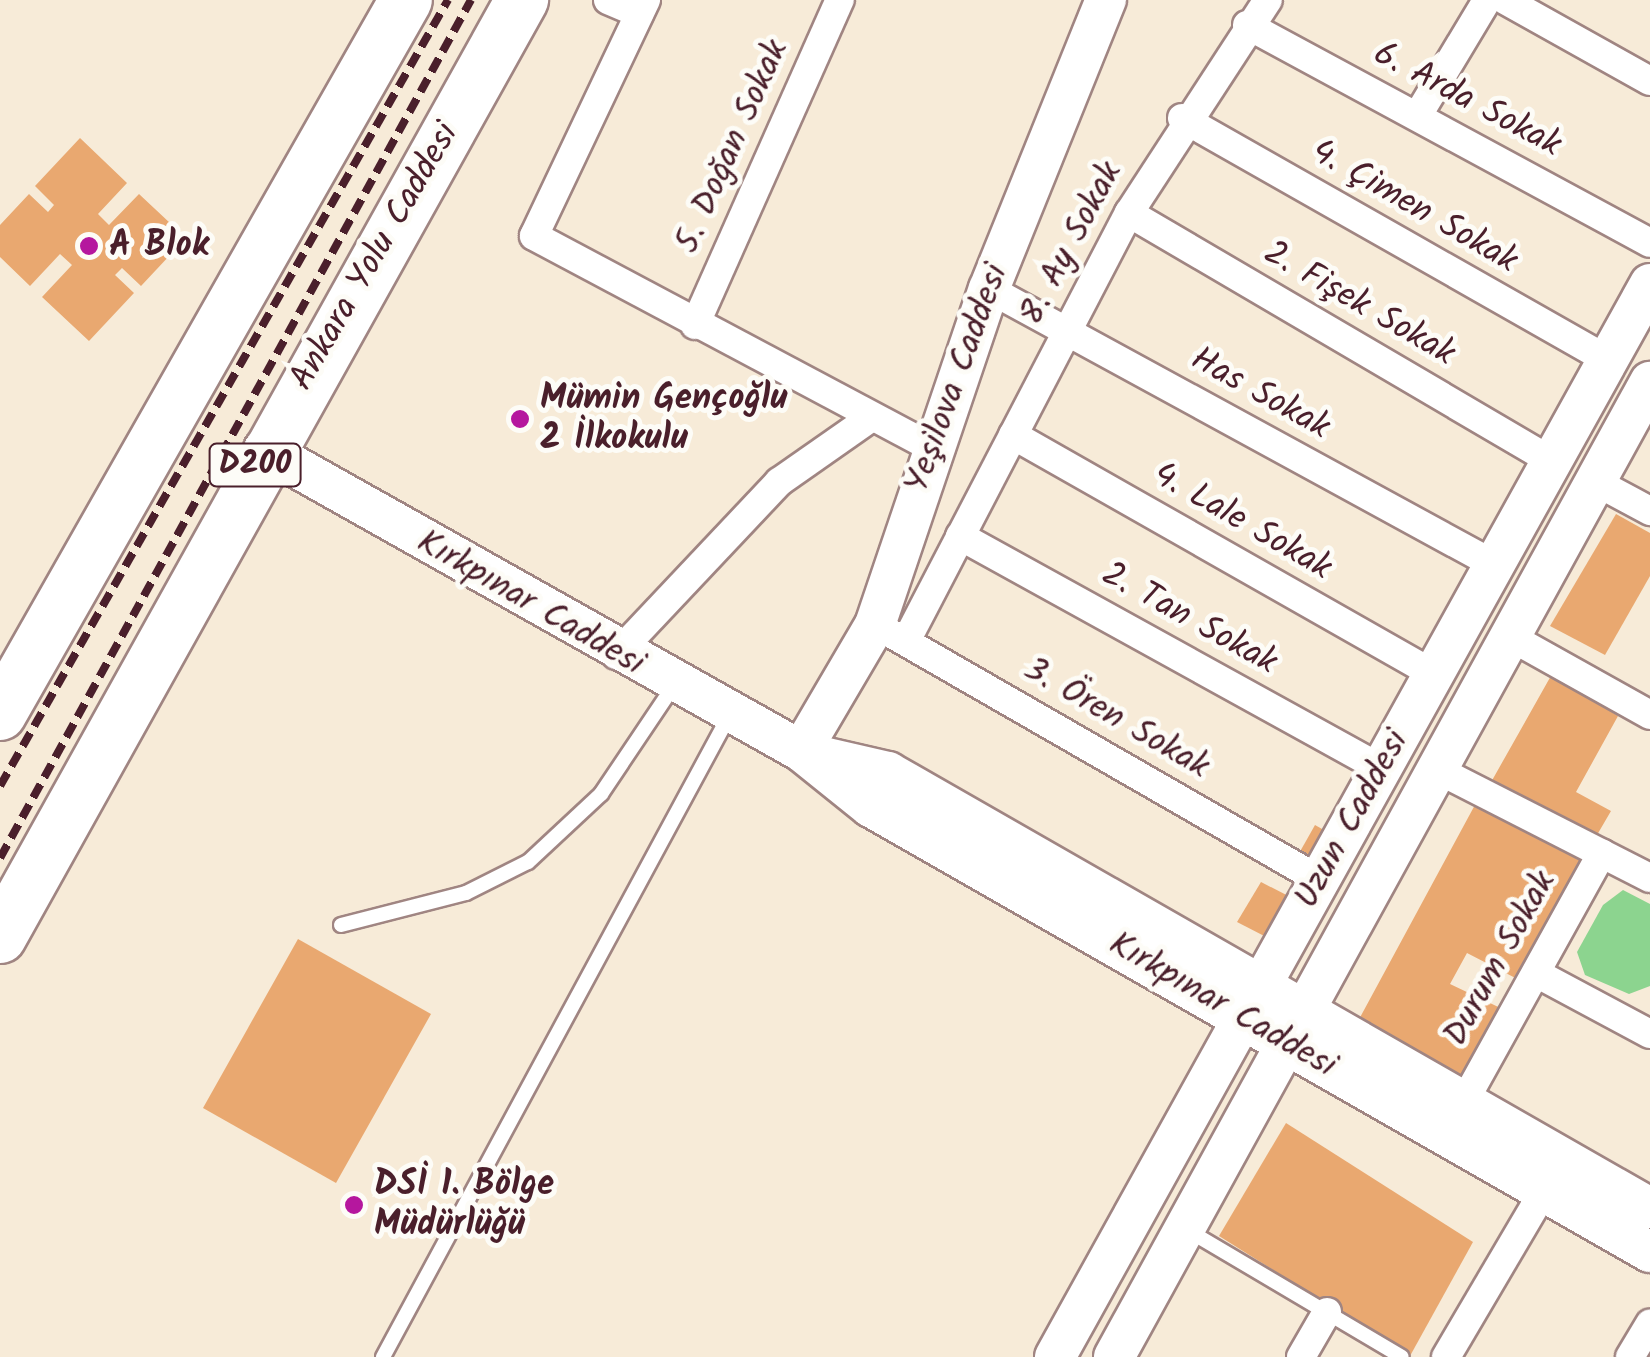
<!DOCTYPE html>
<meta charset="utf-8">
<style>
body{margin:0}
#map{position:relative;width:1650px;height:1357px;overflow:hidden;background:#f7ebd8;font-family:Kalam,sans-serif}
div>[style]{position:absolute}
[style*='--x']{left:calc(var(--x)*1px);top:calc(var(--y)*1px);width:calc(var(--w)*1px);rotate:calc(var(--a)*1deg)}
.green>*{inset:0;background:#8cd48f}
.building>*{inset:0;background:#e9a870}
.roads{filter:drop-shadow(2px 0 #a08582) drop-shadow(-2px 0 #a08582) drop-shadow(0 2px #a08582) drop-shadow(0 -2px #a08582)}
.lane>*{height:14px;margin:-7px;padding:0 7px;transform-origin:7px;border-radius:7px;background:#fff}
.street>*{height:28px;margin:-14px;padding:0 14px;transform-origin:14px;border-radius:14px;background:#fff}
.secondary>*{height:40px;margin:-20px;padding:0 20px;transform-origin:20px;border-radius:20px;background:#fff}
.highway>*{height:52px;margin:-26px;padding:0 26px;transform-origin:26px;border-radius:26px;background:#fff}
.rail>*{height:8px;margin-top:-4px;transform-origin:0;background:repeating-linear-gradient(90deg,#4a1f2b 0 15px,transparent 0 23px)}
.dots>*{width:28px;height:28px;translate:-50% -50%;box-sizing:border-box;border:5px solid #fdfcf7;border-radius:50%}
span{translate:-50% -50%;white-space:nowrap;text-align:center;line-height:1.15;-webkit-text-stroke:10px #fdfcf7;paint-order:stroke}
.shield-label span{padding:2px 8px;background:#fdfcf7;border:2px solid;border-radius:8px;-webkit-text-stroke-width:0}
.shield-label{font-size:32px;color:#4a1f2b;font-weight:700}
.street-label{font-size:35px;color:#4a1f2b}
.poi-label{font-size:35px;color:#4a1f2b;font-weight:700}
.left{translate:0 -50%;text-align:left}
</style>
<div id="map">
<div class="green">
<div style="clip-path:polygon(1623px 890px,1650px 904px,1650px 986px,1629px 994px,1585px 975px,1577px 952px,1603px 905px)"></div>
</div>
<div class="building">
<div style="clip-path:polygon(80px 138px,127px 183px,98px 214px,109px 225px,139px 194px,186px 238px,141px 286px,122px 268px,115px 275px,134px 293px,89px 341px,42px 297px,72px 265px,60px 254px,30px 286px,0 257px,0 225px,29px 194px,48px 212px,54px 205px,35px 186px)"></div>
<div style="clip-path:polygon(1616px 514px,1650px 533px,1650px 576px,1605px 655px,1550px 626px)"></div>
<div style="clip-path:polygon(1552px 674px,1618px 716px,1576px 792px,1611px 811px,1590px 847px,1490px 784px)"></div>
<div style="clip-path:polygon(1476px 803px,1592px 862px,1529px 985px,1467px 953px,1450px 984px,1513px 1014px,1465px 1086px,1357px 1023px)"></div>
<div style="clip-path:polygon(1315px 825px,1338px 838px,1319px 880px,1293px 864px)"></div>
<div style="clip-path:polygon(1261px 882px,1298px 901px,1276px 942px,1237px 922px)"></div>
<div style="clip-path:polygon(298px 939px,431px 1014px,336px 1183px,203px 1108px)"></div>
<div style="clip-path:polygon(1286px 1123px,1473px 1242px,1410px 1356px,1219px 1236px)"></div>
</div>
<div class="roads">
<div class="lane">
<div style="--x:341;--y:925;--w:129;--a:-14.4"></div>
<div style="--x:466;--y:893;--w:69;--a:-26.6"></div>
<div style="--x:528;--y:862;--w:100;--a:-43"></div>
<div style="--x:601;--y:794;--w:129;--a:-56.1"></div>
<div style="--x:1189;--y:1231;--w:247;--a:30.6"></div>
<div style="--x:383;--y:1357;--w:728;--a:-61.64"></div>
</div>
<div class="street">
<div style="--x:608;--y:0;--w:34;--a:23"></div>
<div style="--x:646;--y:0;--w:261;--a:115.4"></div>
<div style="--x:534;--y:236;--w:450;--a:28"></div>
<div style="--x:1505;--y:0;--w:166;--a:29.2"></div>
<div style="--x:1247;--y:25;--w:458;--a:28.4"></div>
<div style="--x:1418;--y:115;--w:134;--a:-59"></div>
<div style="--x:1182;--y:118;--w:490;--a:29.6"></div>
<div style="--x:1129;--y:213;--w:490;--a:30.4"></div>
<div style="--x:989;--y:289;--w:576;--a:28.61"></div>
<div style="--x:695;--y:325;--w:356;--a:-66"></div>
<div style="--x:1013;--y:435;--w:484;--a:29.6"></div>
<div style="--x:1594;--y:481;--w:64;--a:28.2"></div>
<div style="--x:960;--y:536;--w:482;--a:28.9"></div>
<div style="--x:892;--y:634;--w:493;--a:29.9"></div>
<div style="--x:1507;--y:635;--w:164;--a:29.2"></div>
<div style="--x:906;--y:641;--w:483;--a:-62.5"></div>
<div style="--x:1129;--y:213;--w:254;--a:-56.9"></div>
<div style="--x:616;--y:655;--w:238;--a:-46.7"></div>
<div style="--x:779;--y:482;--w:110;--a:-35"></div>
<div style="--x:1434;--y:768;--w:242;--a:27"></div>
<div style="--x:1536;--y:973;--w:129;--a:28.2"></div>
<div style="--x:1465;--y:1100;--w:282;--a:-61"></div>
<div style="--x:1301;--y:1357;--w:52;--a:-60"></div>
<div style="--x:1446;--y:1357;--w:191;--a:-59.5"></div>
<div style="--x:1630;--y:1357;--w:39;--a:-59"></div>
</div>
<div class="secondary">
<div style="--x:264;--y:449;--w:616;--a:29.35"></div>
<div style="--x:801;--y:751;--w:90;--a:38.7"></div>
<div style="--x:871;--y:807;--w:897;--a:29.74"></div>
<div style="--x:801;--y:751;--w:146;--a:-59.6"></div>
<div style="--x:875;--y:625;--w:355;--a:-71.3"></div>
<div style="--x:989;--y:289;--w:312;--a:-68"></div>
<div style="--x:814;--y:755;--w:76;--a:12.9"></div>
<div style="--x:888;--y:772;--w:878;--a:29.78"></div>
<div style="--x:1055;--y:1357;--w:1227;--a:-60.99"></div>
<div style="--x:1114;--y:1357;--w:1113;--a:-61.2"></div>
</div>
<div class="highway">
<div style="--x:0;--y:714;--w:821;--a:-60.38"></div>
<div style="--x:0;--y:937;--w:1073;--a:-60.88"></div>
</div>
</div>
<div class="rail">
<div style="--x:0;--y:786;--w:905;--a:-60.32"></div>
<div style="--x:0;--y:858;--w:979;--a:-61.24"></div>
</div>
<div class="dots">
<div style="left:89px;top:246px;background:#b5179e"></div>
<div style="left:520px;top:419px;background:#b5179e"></div>
<div style="left:354px;top:1205px;background:#b5179e"></div>
</div>
<div class="shield-label">
<span style="left:255px;top:465px">D200</span>
</div>
<div class="street-label">
<span style="left:1467px;top:100px;rotate:28deg">6. Arda Sokak</span>
<span style="left:733px;top:147px;rotate:-66deg">5. Doğan Sokak</span>
<span style="left:1414px;top:207px;rotate:30deg">4. Çimen Sokak</span>
<span style="left:1072px;top:244px;rotate:-62deg">8. Ay Sokak</span>
<span style="left:375px;top:257px;rotate:-60deg">Ankara Yolu Caddesi</span>
<span style="left:1359px;top:304px;rotate:30deg">2. Fişek Sokak</span>
<span style="left:958px;top:379px;rotate:-70deg">Yeşilova Caddesi</span>
<span style="left:1260px;top:394px;rotate:29deg">Has Sokak</span>
<span style="left:1242px;top:522px;rotate:30deg">4. Lale Sokak</span>
<span style="left:530px;top:604px;rotate:30deg">Kırkpınar Caddesi</span>
<span style="left:1189px;top:619px;rotate:29deg">2. Tan Sokak</span>
<span style="left:1116px;top:719px;rotate:30deg">3. Ören Sokak</span>
<span style="left:1353px;top:820px;rotate:-61deg">Uzun Caddesi</span>
<span style="left:1501px;top:959px;rotate:-61deg">Durum Sokak</span>
<span style="left:1222px;top:1006px;rotate:30deg">Kırkpınar Caddesi</span>
</div>
<div class="poi-label">
<span class="left" style="left:109px;top:246px">A Blok</span>
<span class="left" style="left:540px;top:419px">Mümin Gençoğlu<br>2 İlkokulu</span>
<span class="left" style="left:374px;top:1205px">DSİ 1. Bölge<br>Müdürlüğü</span>
</div>
</div>
